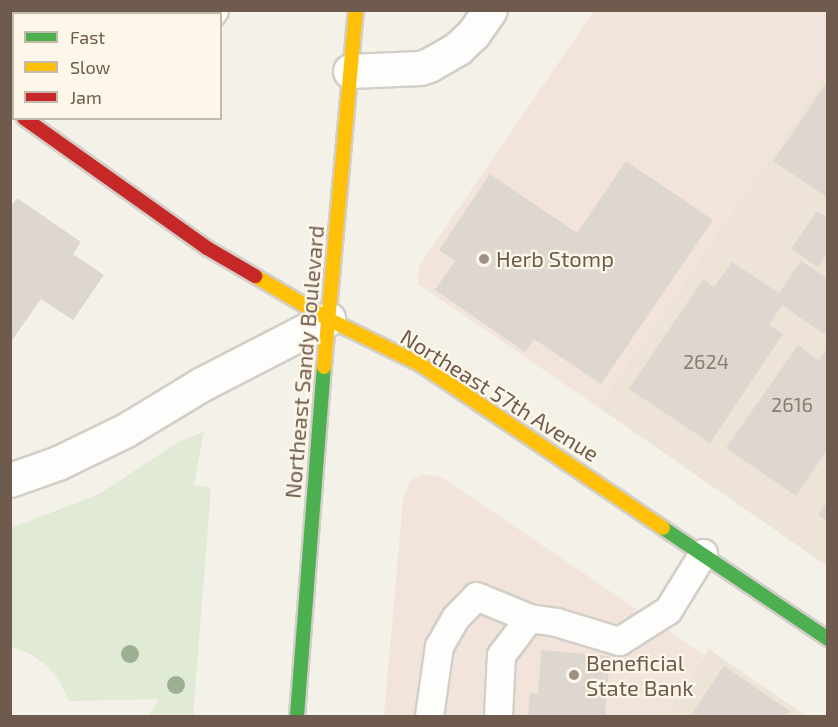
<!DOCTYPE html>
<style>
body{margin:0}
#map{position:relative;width:838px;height:727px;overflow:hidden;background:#f4f1e9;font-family:"Exo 2",sans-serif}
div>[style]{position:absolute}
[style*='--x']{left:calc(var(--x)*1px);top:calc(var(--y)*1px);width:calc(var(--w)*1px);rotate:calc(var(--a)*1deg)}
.residential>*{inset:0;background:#ede4d7}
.commercial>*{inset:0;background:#f2e4da}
.green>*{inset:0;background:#e0ead5}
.building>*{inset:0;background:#ddd7cf}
.roads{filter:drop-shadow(2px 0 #d3cec7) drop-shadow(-2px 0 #d3cec7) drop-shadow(0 2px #d3cec7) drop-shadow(0 -2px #d3cec7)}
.lane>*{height:27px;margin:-13.5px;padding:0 13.5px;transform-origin:13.5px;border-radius:13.5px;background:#fdfdfc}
.street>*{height:33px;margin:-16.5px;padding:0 16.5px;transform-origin:16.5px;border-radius:16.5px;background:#fdfdfc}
.fast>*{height:14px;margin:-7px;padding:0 7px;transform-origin:7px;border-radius:7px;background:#4caf50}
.slow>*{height:14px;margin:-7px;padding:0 7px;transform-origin:7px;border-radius:7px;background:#ffc107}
.jam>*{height:14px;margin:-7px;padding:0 7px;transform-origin:7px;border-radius:7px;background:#c62828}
.trees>*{width:18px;height:18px;margin:-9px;border-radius:50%;background:#9cb091}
.dots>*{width:16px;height:16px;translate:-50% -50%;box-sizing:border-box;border:3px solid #fdf7ea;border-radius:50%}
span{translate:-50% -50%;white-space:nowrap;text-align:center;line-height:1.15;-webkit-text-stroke:4.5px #fdf7ea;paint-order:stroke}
.number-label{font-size:20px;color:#8d7d70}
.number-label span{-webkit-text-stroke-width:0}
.poi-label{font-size:22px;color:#6f5b4d}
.left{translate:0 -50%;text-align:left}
.street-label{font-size:22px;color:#6f5b4d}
.frame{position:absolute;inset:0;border:12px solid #6f5b4d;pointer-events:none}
.legend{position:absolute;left:12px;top:12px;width:210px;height:108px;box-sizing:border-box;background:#fdf7ea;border:2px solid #c4b9ab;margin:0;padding:8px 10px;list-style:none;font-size:18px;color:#6f5b4d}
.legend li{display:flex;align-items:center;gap:12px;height:30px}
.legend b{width:30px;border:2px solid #c4b9ab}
</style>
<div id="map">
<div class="residential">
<div style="clip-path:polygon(827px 73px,827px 566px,598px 407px)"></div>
<div style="clip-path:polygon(709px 649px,806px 716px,663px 716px)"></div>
</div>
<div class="commercial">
<div style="clip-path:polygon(594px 11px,827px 11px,827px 73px,598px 407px,418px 284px,419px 266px)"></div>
<div style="clip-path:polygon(423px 474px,443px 478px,704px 655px,663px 716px,384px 716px,403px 500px,410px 481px)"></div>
</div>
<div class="green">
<div style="clip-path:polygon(204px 432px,194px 485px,211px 488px,193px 716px,148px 716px,159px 699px,69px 701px,59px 680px,47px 666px,32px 655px,11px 646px,11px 528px,99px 494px,180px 441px)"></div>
</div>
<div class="building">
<div style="clip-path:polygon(10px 10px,138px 10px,143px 14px,14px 14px,14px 23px,10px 21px)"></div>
<div style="clip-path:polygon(828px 81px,828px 198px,773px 161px)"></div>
<div style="clip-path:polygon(626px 161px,713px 220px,601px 384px,534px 339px,525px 352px,435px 290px,455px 261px,439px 250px,490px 174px,577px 233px)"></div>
<div style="clip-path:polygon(17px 198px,81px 242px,73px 254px,104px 275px,73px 320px,41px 299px,10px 343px,10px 208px)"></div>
<div style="clip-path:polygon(817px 211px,828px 218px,828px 252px,818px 267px,791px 249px)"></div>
<div style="clip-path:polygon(801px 261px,828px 279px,828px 330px,824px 334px,782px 305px,769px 325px,783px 334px,710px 443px,629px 389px,703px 279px,714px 287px,732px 262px,779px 293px)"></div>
<div style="clip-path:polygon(798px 345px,818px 360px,828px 347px,828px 449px,796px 496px,726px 448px)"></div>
<div style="clip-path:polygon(828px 501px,828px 522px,818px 515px)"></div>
<div style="clip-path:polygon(541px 650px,610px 656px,605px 716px,528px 716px,530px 693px,538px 694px)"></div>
<div style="clip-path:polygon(724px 666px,790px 711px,786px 716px,690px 716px)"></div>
</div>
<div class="roads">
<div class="lane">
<div style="--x:163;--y:10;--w:6;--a:39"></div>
<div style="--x:211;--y:14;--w:5;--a:-53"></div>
<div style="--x:429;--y:716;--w:71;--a:-81.9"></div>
<div style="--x:439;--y:646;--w:32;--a:-60"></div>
<div style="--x:455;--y:618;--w:30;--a:-46"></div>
<div style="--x:476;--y:596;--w:57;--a:22.5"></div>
<div style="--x:498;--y:716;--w:61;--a:-87.2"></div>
<div style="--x:501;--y:655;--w:46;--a:-52.9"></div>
<div style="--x:529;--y:618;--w:27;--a:8"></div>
<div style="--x:556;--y:622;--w:66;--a:16.8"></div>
<div style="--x:619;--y:641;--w:58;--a:-32.3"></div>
<div style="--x:668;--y:610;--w:67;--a:-58.4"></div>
</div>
<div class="street">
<div style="--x:350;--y:71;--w:70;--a:-2.5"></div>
<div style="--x:420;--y:68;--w:9;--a:-18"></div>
<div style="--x:429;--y:65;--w:34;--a:-30"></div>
<div style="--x:458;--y:48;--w:21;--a:-43"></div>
<div style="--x:473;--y:34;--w:29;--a:-55"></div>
<div style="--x:10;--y:480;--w:51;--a:-19.5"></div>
<div style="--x:58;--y:463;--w:76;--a:-25.9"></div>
<div style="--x:126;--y:430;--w:89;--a:-31.2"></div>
<div style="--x:202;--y:384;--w:142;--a:-27.3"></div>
</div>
<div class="fast">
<div style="--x:663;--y:528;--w:199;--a:33.9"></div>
<div style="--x:297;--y:716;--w:350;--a:-85.6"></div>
</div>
<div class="slow">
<div style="--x:255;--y:276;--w:85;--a:30.5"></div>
<div style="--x:328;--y:319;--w:102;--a:26.1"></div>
<div style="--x:420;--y:364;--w:293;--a:34"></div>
<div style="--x:324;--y:367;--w:358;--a:-84.9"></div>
</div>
<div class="jam">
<div style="--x:24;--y:118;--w:224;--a:35.4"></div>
<div style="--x:207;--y:248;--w:56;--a:30.3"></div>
</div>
</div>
<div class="trees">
<div style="left:130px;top:654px"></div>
<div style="left:176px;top:685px"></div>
</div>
<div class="dots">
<div style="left:484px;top:259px;background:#9e9084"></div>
<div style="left:574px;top:675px;background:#9e9084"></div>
</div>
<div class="number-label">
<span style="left:706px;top:361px">2624</span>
<span style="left:792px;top:404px">2616</span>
</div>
<div class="poi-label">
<span class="left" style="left:496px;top:259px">Herb Stomp</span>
<span class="left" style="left:586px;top:675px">Beneficial<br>State Bank</span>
</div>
<div class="street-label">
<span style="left:304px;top:362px;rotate:-85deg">Northeast Sandy Boulevard</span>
<span style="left:500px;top:395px;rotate:32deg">Northeast 57th Avenue</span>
</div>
<div class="frame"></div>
<ul class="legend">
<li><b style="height:8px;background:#4caf50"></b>Fast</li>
<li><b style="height:8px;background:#ffc107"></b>Slow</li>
<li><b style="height:8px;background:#c62828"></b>Jam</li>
</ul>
</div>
